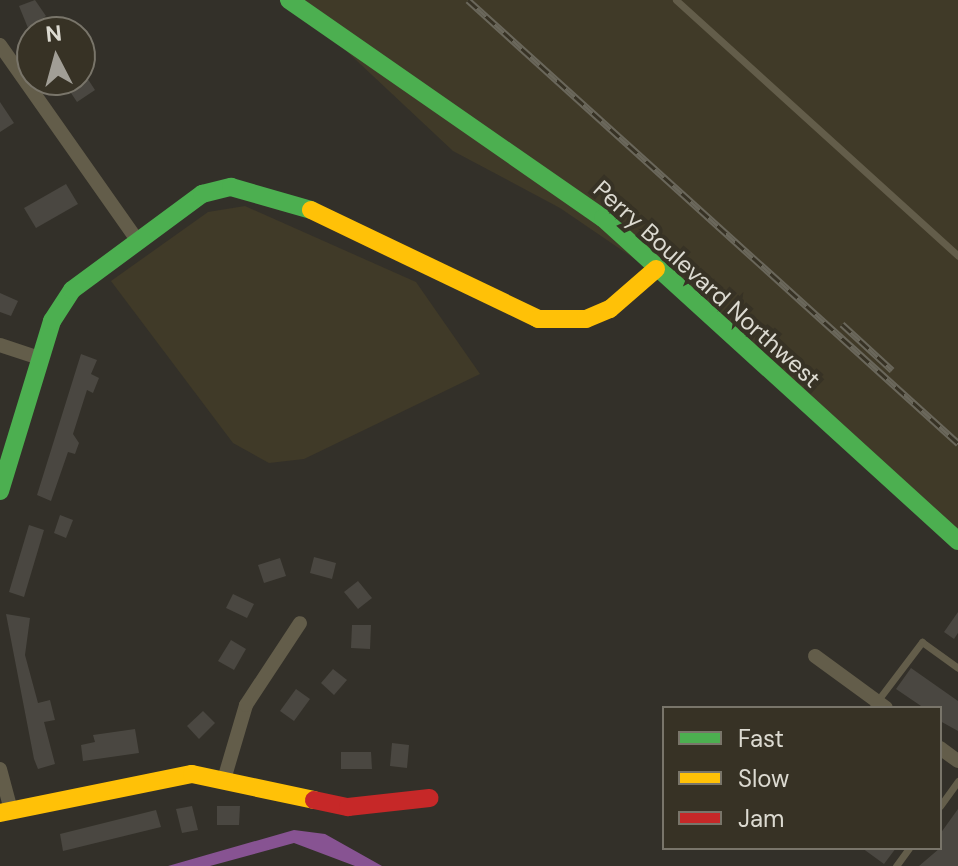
<!DOCTYPE html>
<style>
body{margin:0}
#map{position:relative;width:958px;height:866px;overflow:hidden;background:#333029;font-family:"DM Sans",sans-serif}
div>[style]{position:absolute}
[style*='--x']{left:calc(var(--x)*1px);top:calc(var(--y)*1px);width:calc(var(--w)*1px);rotate:calc(var(--a)*1deg)}
.built>*{inset:0;background:#403a28}
.water>*{inset:0;background:#875392}
.building>*{inset:0;background:#4a4741}
.lane>*{height:7px;margin:-3.5px;padding:0 3.5px;transform-origin:3.5px;border-radius:3.5px;background:#635d4a}
.street>*{height:14px;margin:-7px;padding:0 7px;transform-origin:7px;border-radius:7px;background:#635d4a}
.fast>*{height:18px;margin:-9px;padding:0 9px;transform-origin:9px;border-radius:9px;background:#4caf50}
.slow>*{height:18px;margin:-9px;padding:0 9px;transform-origin:9px;border-radius:9px;background:#ffc107}
.jam>*{height:18px;margin:-9px;padding:0 9px;transform-origin:9px;border-radius:9px;background:#c62828}
.rail>*{height:7px;margin-top:-3.5px;transform-origin:0;background:repeating-linear-gradient(90deg,#373225 0 12px,#6a675b 0 24px);box-sizing:border-box;border-block:2px solid #6a675b}
span{translate:-50% -50%;white-space:nowrap;text-align:center;line-height:1.15;-webkit-text-stroke:8px #373225;paint-order:stroke}
.street-label{font-size:24px;color:#dcdad1}
.legend{position:absolute;left:662px;top:706px;width:280px;height:144px;box-sizing:border-box;background:#373225;border:2px solid #79756a;margin:0;padding:10px 14px;list-style:none;font-size:24px;color:#dcdad1}
.legend li{display:flex;align-items:center;gap:16px;height:40px}
.legend b{width:40px;border:2px solid #79756a}
.north{position:absolute;left:16px;top:16px;width:80px;height:80px;box-sizing:border-box;background:#373225;border:2px solid #79756a;border-radius:50%;rotate:354deg;font-size:22px;font-weight:700;line-height:32px;text-align:center;color:#dcdad1}
.north::after{content:'';display:block;margin:auto;width:28px;height:36px;background:#a19e96;clip-path:polygon(50% 0,100% 100%,50% 72%,0 100%)}
</style>
<div id="map">
<div class="built">
<div style="clip-path:polygon(292px 0,958px 0,958px 539px,670px 283px,560px 208px,453px 151px)"></div>
<div style="clip-path:polygon(245px 206px,416px 282px,480px 374px,304px 459px,269px 463px,233px 443px,111px 281px,208px 212px)"></div>
</div>
<div class="water">
<div style="clip-path:polygon(294px 830px,325px 834px,382px 866px,355px 866px,294px 843px,210px 866px,168px 866px)"></div>
</div>
<div class="building">
<div style="clip-path:polygon(35px 0,46px 16px,28px 28px,19px 6px)"></div>
<div style="clip-path:polygon(80px 67px,95px 90px,77px 102px,65px 84px,80px 80px)"></div>
<div style="clip-path:polygon(0 102px,14px 123px,0 132px)"></div>
<div style="clip-path:polygon(66px 184px,78px 204px,36px 228px,24px 208px)"></div>
<div style="clip-path:polygon(0 293px,18px 301px,11px 316px,0 312px)"></div>
<div style="clip-path:polygon(81px 354px,97px 360px,91px 374px,99px 378px,93px 393px,87px 390px,73px 434px,79px 443px,75px 454px,68px 452px,51px 501px,37px 495px)"></div>
<div style="clip-path:polygon(60px 515px,73px 520px,66px 538px,54px 533px)"></div>
<div style="clip-path:polygon(29px 525px,44px 530px,24px 597px,9px 592px)"></div>
<div style="clip-path:polygon(314px 557px,336px 563px,332px 579px,310px 573px)"></div>
<div style="clip-path:polygon(280px 558px,286px 576px,264px 583px,258px 565px)"></div>
<div style="clip-path:polygon(358px 581px,372px 598px,358px 609px,344px 592px)"></div>
<div style="clip-path:polygon(233px 594px,254px 604px,247px 618px,226px 608px)"></div>
<div style="clip-path:polygon(958px 612px,958px 633px,954px 639px,944px 632px)"></div>
<div style="clip-path:polygon(6px 614px,30px 618px,25px 655px,38px 703px,50px 700px,55px 720px,44px 722px,55px 764px,38px 769px,34px 759px)"></div>
<div style="clip-path:polygon(352px 625px,371px 625px,370px 649px,351px 648px)"></div>
<div style="clip-path:polygon(231px 640px,246px 649px,234px 670px,218px 661px)"></div>
<div style="clip-path:polygon(911px 668px,958px 701px,958px 731px,940px 721px,940px 708px,924px 708px,896px 689px)"></div>
<div style="clip-path:polygon(333px 669px,347px 680px,334px 695px,321px 683px)"></div>
<div style="clip-path:polygon(296px 689px,310px 699px,294px 721px,280px 711px)"></div>
<div style="clip-path:polygon(203px 711px,215px 723px,199px 739px,187px 726px)"></div>
<div style="clip-path:polygon(135px 729px,139px 753px,83px 761px,81px 745px,95px 742px,93px 735px)"></div>
<div style="clip-path:polygon(392px 743px,409px 745px,407px 768px,390px 766px)"></div>
<div style="clip-path:polygon(341px 752px,371px 752px,372px 769px,341px 769px)"></div>
<div style="clip-path:polygon(192px 806px,198px 830px,182px 833px,176px 809px)"></div>
<div style="clip-path:polygon(217px 806px,240px 806px,239px 825px,217px 825px)"></div>
<div style="clip-path:polygon(958px 809px,958px 866px,919px 866px,940px 848px,940px 834px)"></div>
<div style="clip-path:polygon(156px 810px,161px 827px,63px 851px,60px 834px)"></div>
<div style="clip-path:polygon(862px 848px,896px 848px,884px 864px)"></div>
</div>
<div class="lane">
<div style="--x:676;--y:0;--w:381;--a:42.2"></div>
<div style="--x:872;--y:708;--w:83;--a:-52.9"></div>
<div style="--x:922;--y:642;--w:44;--a:35.8"></div>
<div style="--x:940;--y:806;--w:31;--a:-54"></div>
<div style="--x:896;--y:866;--w:22;--a:-54"></div>
</div>
<div class="street">
<div style="--x:0;--y:45;--w:235;--a:54.9"></div>
<div style="--x:0;--y:345;--w:41;--a:18.4"></div>
<div style="--x:815;--y:656;--w:88;--a:36.2"></div>
<div style="--x:940;--y:748;--w:22;--a:36"></div>
<div style="--x:0;--y:769;--w:42;--a:75"></div>
<div style="--x:225;--y:776;--w:74;--a:-73.5"></div>
<div style="--x:246;--y:705;--w:98;--a:-56.6"></div>
</div>
<div class="fast">
<div style="--x:289;--y:0;--w:382;--a:34.8"></div>
<div style="--x:603;--y:218;--w:480;--a:42.3"></div>
<div style="--x:0;--y:491;--w:178;--a:-73"></div>
<div style="--x:52;--y:321;--w:37;--a:-57"></div>
<div style="--x:72;--y:290;--w:162;--a:-36.4"></div>
<div style="--x:202;--y:194;--w:30;--a:-14"></div>
<div style="--x:231;--y:187;--w:83;--a:16"></div>
</div>
<div class="slow">
<div style="--x:311;--y:210;--w:252;--a:25.6"></div>
<div style="--x:538;--y:319;--w:48;--a:0"></div>
<div style="--x:586;--y:319;--w:26;--a:-23"></div>
<div style="--x:610;--y:309;--w:61;--a:-41"></div>
<div style="--x:0;--y:813;--w:196;--a:-11.5"></div>
<div style="--x:192;--y:774;--w:125;--a:12"></div>
</div>
<div class="jam">
<div style="--x:314;--y:800;--w:35;--a:12"></div>
<div style="--x:348;--y:807;--w:82;--a:-6.3"></div>
</div>
<div class="rail">
<div style="--x:468;--y:0;--w:661;--a:42.12"></div>
<div style="--x:842;--y:324;--w:68;--a:42.6"></div>
</div>
<div class="street-label">
<span style="left:707px;top:284px;rotate:42deg">Perry Boulevard Northwest</span>
</div>
<ul class="legend">
<li><b style="height:10px;background:#4caf50"></b>Fast</li>
<li><b style="height:10px;background:#ffc107"></b>Slow</li>
<li><b style="height:10px;background:#c62828"></b>Jam</li>
</ul>
<div class="north">N</div>
</div>
